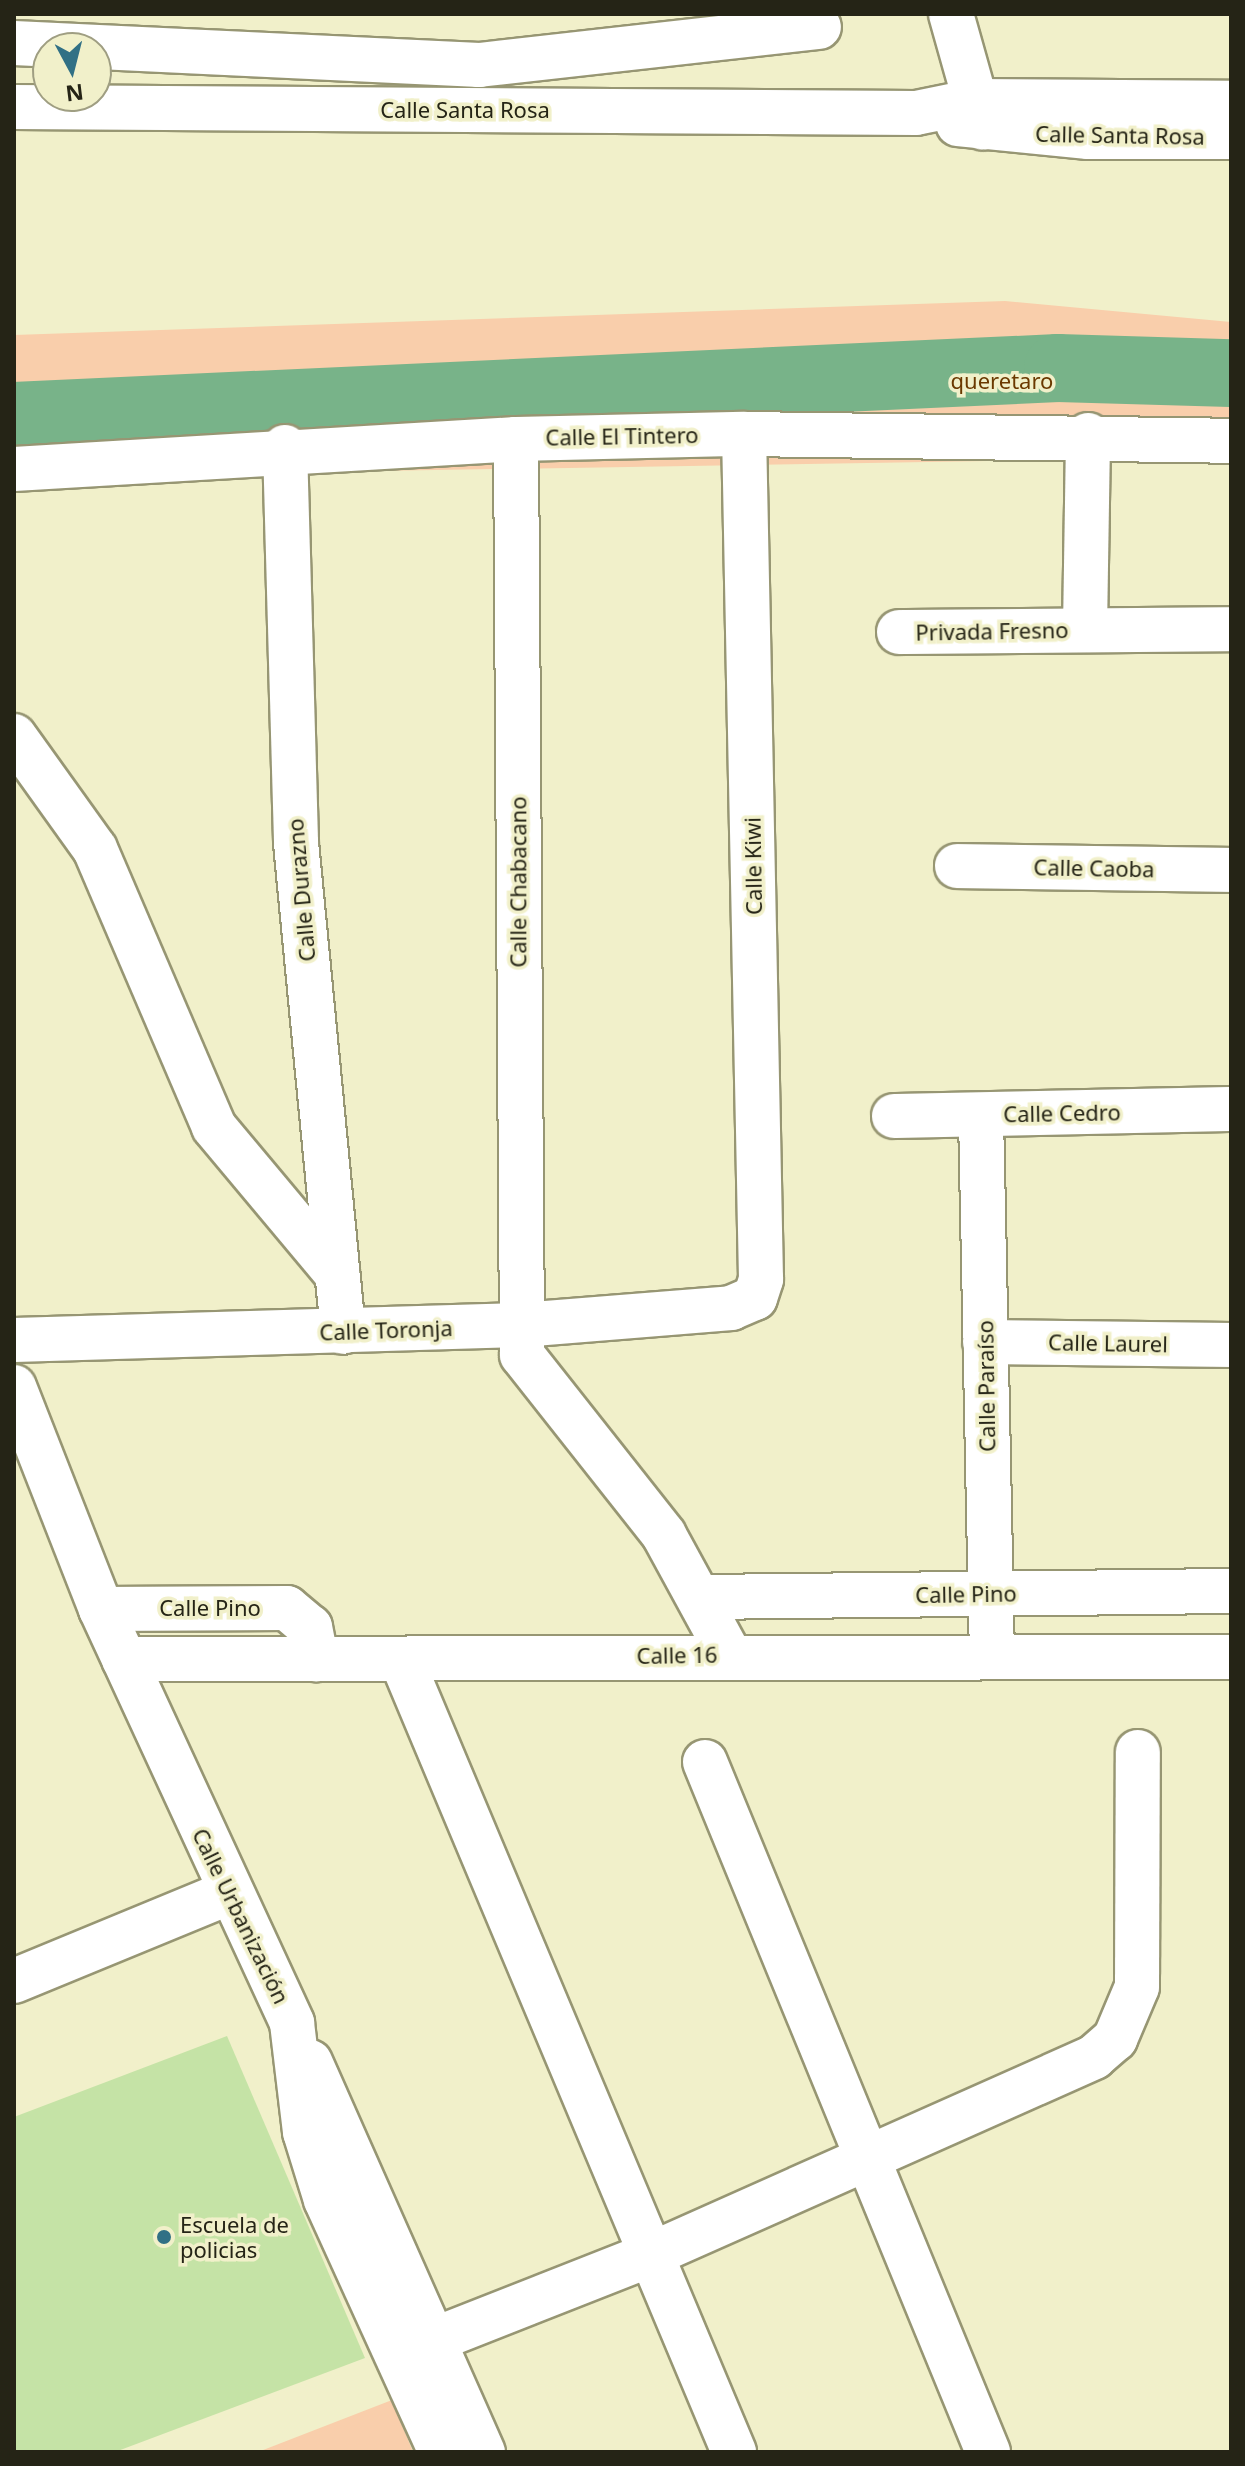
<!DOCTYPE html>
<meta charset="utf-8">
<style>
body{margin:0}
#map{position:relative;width:1245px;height:2466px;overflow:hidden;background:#f1f0ca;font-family:"Noto Sans",sans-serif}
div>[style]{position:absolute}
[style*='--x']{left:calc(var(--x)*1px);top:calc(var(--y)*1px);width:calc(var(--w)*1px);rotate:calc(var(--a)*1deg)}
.green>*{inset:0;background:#f9ceab}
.river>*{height:68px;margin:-34px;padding:0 34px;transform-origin:34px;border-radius:34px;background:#78b389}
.building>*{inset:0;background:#c5e3a6}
.roads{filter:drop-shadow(2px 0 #979673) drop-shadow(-2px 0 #979673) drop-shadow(0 2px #979673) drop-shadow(0 -2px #979673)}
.minor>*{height:44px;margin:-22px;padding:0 22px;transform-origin:22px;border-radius:22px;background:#fff}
.dots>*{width:22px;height:22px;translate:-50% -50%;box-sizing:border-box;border:4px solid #f1f0ca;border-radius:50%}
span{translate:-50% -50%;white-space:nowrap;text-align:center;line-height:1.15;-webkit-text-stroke:7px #f1f0ca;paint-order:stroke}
.street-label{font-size:22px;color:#252416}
.park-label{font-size:22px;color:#6b3900}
.poi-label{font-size:22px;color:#252416}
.left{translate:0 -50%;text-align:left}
.frame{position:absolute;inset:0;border:16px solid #252416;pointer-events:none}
.north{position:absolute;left:32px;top:32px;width:80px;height:80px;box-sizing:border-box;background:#f1f0ca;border:2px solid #9f9e82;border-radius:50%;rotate:173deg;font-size:22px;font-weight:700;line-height:32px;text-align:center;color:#252416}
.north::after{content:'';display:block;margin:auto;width:28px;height:36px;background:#317085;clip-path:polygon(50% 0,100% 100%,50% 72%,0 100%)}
</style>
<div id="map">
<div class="green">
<div style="clip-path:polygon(1005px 301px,1231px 322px,1231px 457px,14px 477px,14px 335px)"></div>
<div style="clip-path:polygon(392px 2400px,413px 2452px,258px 2452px)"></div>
</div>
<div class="river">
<div style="--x:14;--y:416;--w:1045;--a:-2.63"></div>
<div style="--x:1058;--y:368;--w:173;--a:1.7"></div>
</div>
<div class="building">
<div style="clip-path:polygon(227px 2036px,365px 2358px,115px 2452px,14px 2452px,14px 2117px)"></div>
</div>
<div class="roads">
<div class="minor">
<div style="--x:951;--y:14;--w:118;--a:74.3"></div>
<div style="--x:14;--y:43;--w:466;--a:2.7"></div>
<div style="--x:479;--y:65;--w:342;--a:-6.4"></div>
<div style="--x:14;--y:107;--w:902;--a:0.38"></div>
<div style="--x:916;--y:113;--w:60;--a:-11.5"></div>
<div style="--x:975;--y:101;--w:256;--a:0.4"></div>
<div style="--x:958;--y:124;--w:131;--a:5.7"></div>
<div style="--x:1088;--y:137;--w:143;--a:0"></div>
<div style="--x:516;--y:439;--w:916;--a:89.62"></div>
<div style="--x:522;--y:1355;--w:229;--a:51.7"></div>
<div style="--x:664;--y:1535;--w:136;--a:61.4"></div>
<div style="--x:285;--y:447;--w:396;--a:88.4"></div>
<div style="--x:296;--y:843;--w:491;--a:84.5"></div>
<div style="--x:14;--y:469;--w:503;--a:-3.42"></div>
<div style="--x:516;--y:439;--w:228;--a:-1.3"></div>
<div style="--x:744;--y:434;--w:487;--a:0.8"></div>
<div style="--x:1085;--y:630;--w:195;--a:-89.1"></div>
<div style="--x:899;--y:632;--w:332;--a:-0.5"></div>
<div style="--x:14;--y:736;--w:139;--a:54.4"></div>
<div style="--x:95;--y:849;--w:302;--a:66.8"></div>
<div style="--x:214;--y:1127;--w:192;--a:50.1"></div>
<div style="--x:957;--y:866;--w:274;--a:0.8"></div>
<div style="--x:981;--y:1115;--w:542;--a:88.84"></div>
<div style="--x:894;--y:1116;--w:337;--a:-1.2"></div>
<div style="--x:14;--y:1340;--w:507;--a:-1.69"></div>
<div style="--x:521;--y:1325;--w:211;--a:-4.6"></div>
<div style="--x:731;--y:1308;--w:26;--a:-23"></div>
<div style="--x:755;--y:1298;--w:20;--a:-72"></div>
<div style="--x:761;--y:1279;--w:845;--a:-91.15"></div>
<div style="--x:985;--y:1342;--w:246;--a:0.7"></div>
<div style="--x:14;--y:1387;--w:238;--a:68.6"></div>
<div style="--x:101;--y:1609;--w:456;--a:65.2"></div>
<div style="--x:292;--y:2023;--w:110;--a:83.2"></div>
<div style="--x:305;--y:2132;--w:71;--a:72.8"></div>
<div style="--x:326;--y:2200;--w:277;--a:65.5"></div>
<div style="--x:701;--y:1597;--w:530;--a:-0.65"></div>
<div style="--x:101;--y:1609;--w:186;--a:-0.3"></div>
<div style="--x:287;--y:1608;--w:30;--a:40"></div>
<div style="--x:310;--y:1627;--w:33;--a:79"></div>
<div style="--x:124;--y:1659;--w:1107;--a:-0.1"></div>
<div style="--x:402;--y:1661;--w:858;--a:67.23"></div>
<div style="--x:705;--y:1762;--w:746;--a:67.7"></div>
<div style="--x:14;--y:1981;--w:230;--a:-22.4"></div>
<div style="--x:310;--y:2062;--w:427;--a:66.1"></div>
<div style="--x:436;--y:2339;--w:232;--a:-21.5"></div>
<div style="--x:652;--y:2254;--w:484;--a:-24"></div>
<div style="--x:1094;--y:2057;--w:28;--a:-41"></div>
<div style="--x:1115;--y:2039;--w:56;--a:-67.1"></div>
<div style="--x:1137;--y:1987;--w:235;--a:-89.8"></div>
</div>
</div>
<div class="dots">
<div style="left:164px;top:2237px;background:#317085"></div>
</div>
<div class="street-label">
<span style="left:465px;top:110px">Calle Santa Rosa</span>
<span style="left:1120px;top:135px;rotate:1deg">Calle Santa Rosa</span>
<span style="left:622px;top:436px;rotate:-1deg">Calle El Tintero</span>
<span style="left:992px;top:631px;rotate:-1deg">Privada Fresno</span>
<span style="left:753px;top:866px;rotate:-91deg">Calle Kiwi</span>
<span style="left:1094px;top:868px;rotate:1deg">Calle Caoba</span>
<span style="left:518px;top:882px;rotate:-90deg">Calle Chabacano</span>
<span style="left:301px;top:890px;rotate:-95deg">Calle Durazno</span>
<span style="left:1062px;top:1113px;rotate:-1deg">Calle Cedro</span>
<span style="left:386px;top:1330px;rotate:-2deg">Calle Toronja</span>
<span style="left:1108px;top:1343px;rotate:1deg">Calle Laurel</span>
<span style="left:986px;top:1386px;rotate:-91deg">Calle Paraíso</span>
<span style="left:966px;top:1594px;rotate:-1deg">Calle Pino</span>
<span style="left:210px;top:1608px">Calle Pino</span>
<span style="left:677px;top:1655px;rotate:-1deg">Calle 16</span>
<span style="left:241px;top:1916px;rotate:64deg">Calle Urbanización</span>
</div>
<div class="park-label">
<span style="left:1002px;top:381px">queretaro</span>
</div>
<div class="poi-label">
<span class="left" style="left:180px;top:2237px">Escuela de<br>policias</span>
</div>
<div class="frame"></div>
<div class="north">N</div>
</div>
